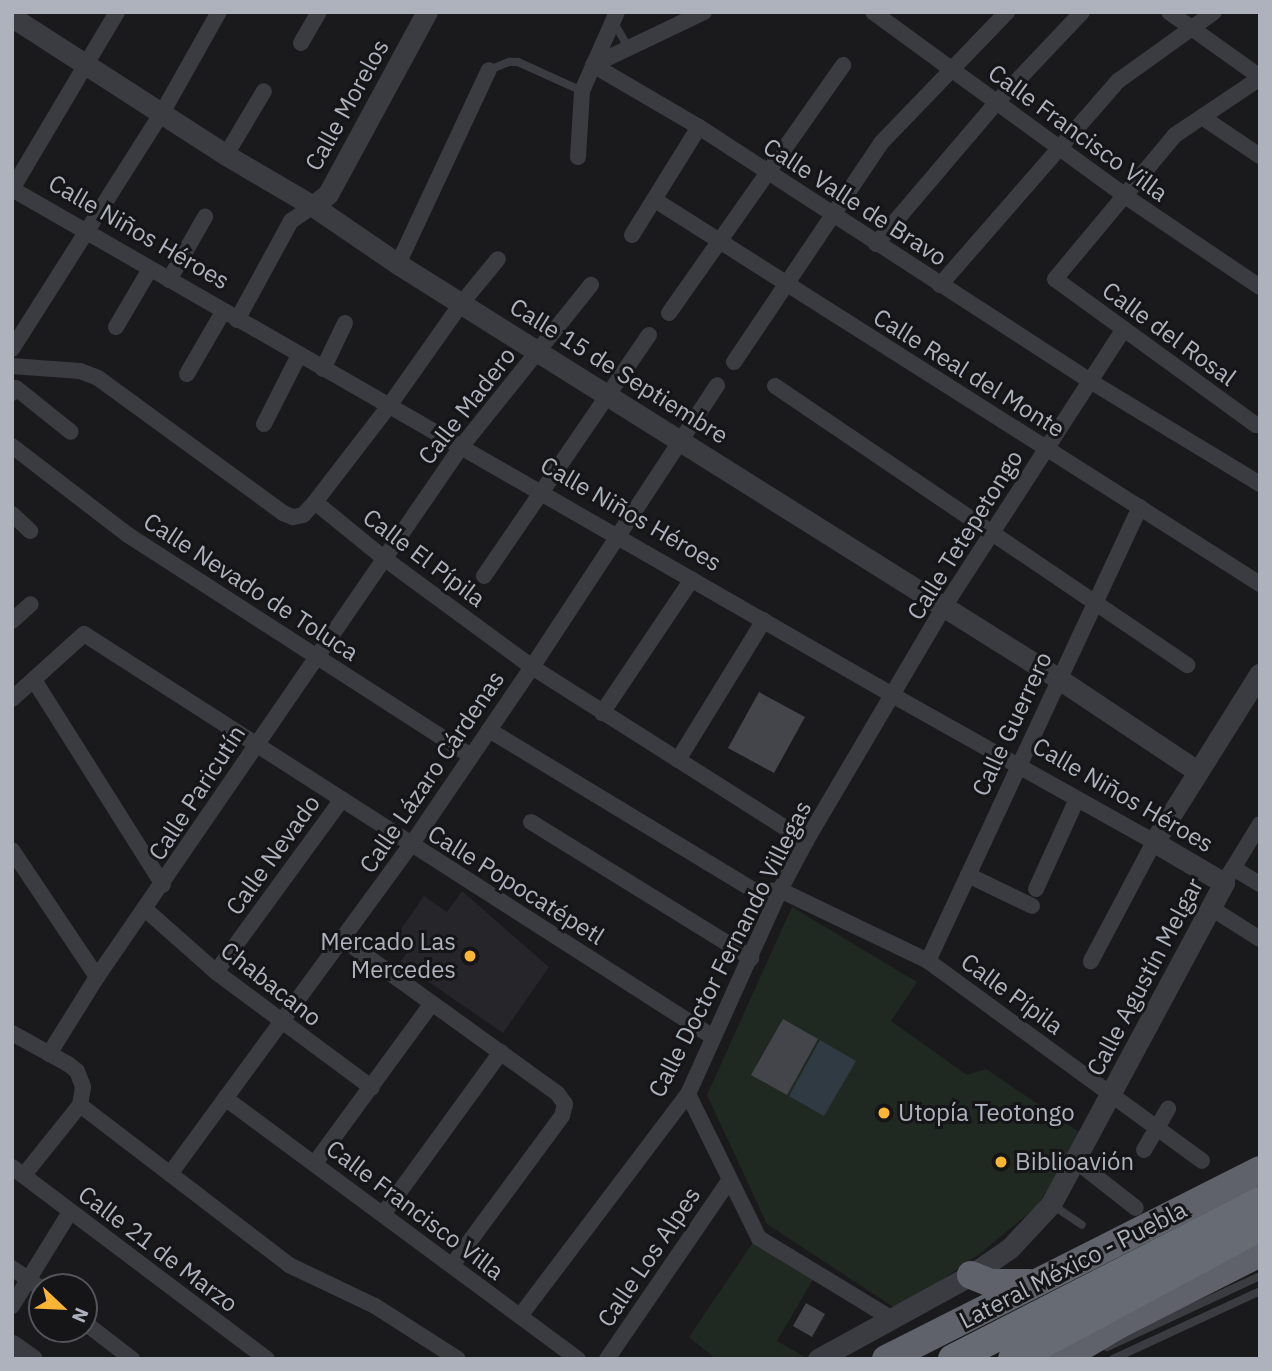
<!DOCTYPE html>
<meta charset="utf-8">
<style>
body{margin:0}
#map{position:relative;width:1272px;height:1371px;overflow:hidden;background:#1a1a1d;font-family:"IBM Plex Sans",sans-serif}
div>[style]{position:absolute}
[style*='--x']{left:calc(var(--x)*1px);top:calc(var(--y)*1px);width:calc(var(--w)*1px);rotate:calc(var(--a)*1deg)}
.built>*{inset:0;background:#26262a}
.green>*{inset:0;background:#202921}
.water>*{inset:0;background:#2f3a42}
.building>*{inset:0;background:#44454a}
.service>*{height:8px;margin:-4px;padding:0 4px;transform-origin:4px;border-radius:4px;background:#3b3c42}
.minor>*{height:16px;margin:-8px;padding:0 8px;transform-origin:8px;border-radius:8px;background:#3b3c42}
.tertiary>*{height:21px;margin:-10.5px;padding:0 10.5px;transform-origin:10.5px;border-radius:10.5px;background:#3b3c42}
.trunk>*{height:28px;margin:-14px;padding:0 14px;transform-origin:14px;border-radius:14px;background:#5f626a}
.motorway>*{height:30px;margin:-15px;padding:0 15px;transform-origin:15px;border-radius:15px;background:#676b73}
.dots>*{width:19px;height:19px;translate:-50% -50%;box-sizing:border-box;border:4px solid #151518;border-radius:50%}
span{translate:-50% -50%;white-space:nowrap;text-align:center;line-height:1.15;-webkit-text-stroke:6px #151518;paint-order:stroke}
.street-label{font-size:24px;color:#adb2bd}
.poi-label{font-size:24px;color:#adb2bd}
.right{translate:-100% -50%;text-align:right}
.left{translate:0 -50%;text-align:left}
.frame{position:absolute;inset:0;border:14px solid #adb2bd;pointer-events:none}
.north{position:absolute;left:28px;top:1273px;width:70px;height:70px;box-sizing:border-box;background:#151518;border:2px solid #52545a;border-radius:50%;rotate:113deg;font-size:19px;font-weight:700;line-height:28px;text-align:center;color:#adb2bd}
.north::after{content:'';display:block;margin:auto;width:24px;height:32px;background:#fab535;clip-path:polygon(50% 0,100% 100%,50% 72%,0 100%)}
</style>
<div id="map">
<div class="built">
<div style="clip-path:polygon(462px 891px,549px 967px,503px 1033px,400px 962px,410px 949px,395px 938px,424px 896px,447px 912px)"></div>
</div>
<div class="green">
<div style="clip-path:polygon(792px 907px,917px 982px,891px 1021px,967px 1075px,986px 1069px,1079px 1132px,1064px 1167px,1035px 1208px,982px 1252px,898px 1310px,767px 1224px,707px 1095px)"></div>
<div style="clip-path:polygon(754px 1241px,814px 1278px,777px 1341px,805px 1357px,802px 1359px,716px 1359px,689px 1337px)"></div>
</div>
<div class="water">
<div style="clip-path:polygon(820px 1040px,856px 1061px,824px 1116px,789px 1096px)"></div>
</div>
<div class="building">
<div style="clip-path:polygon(759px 692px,805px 717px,774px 773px,728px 748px)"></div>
<div style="clip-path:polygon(783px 1019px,818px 1039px,787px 1095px,751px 1075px)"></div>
<div style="clip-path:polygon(806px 1303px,825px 1314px,812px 1337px,793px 1326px)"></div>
</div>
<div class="service">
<div style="--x:613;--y:21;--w:32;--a:60"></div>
<div style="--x:489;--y:70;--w:22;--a:-22"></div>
<div style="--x:509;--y:62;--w:9;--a:0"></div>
<div style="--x:518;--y:62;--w:70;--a:24.4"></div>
<div style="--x:1051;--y:1204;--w:37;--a:34"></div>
<div style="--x:1107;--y:1347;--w:169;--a:-24.9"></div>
<div style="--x:1113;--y:1359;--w:162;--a:-24.8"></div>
</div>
<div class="minor">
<div style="--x:873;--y:12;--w:312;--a:36.1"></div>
<div style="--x:1125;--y:196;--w:163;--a:34"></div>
<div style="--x:1169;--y:12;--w:112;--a:35.5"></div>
<div style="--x:301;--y:43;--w:36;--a:-60"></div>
<div style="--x:593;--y:65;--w:123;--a:30.3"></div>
<div style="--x:699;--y:127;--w:466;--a:33"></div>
<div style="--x:1090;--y:381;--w:199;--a:31.2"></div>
<div style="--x:593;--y:65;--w:123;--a:-25.5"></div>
<div style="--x:1202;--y:117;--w:70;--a:33.9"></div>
<div style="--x:226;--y:155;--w:74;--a:-59.3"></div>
<div style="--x:578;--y:157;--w:66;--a:-86.5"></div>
<div style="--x:582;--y:91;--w:86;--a:-66.1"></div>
<div style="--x:12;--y:189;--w:1017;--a:29.89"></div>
<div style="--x:894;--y:696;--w:298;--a:29.3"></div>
<div style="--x:1154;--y:842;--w:135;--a:117.9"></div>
<div style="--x:12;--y:189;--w:206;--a:-59.3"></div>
<div style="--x:655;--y:200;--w:717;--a:32.4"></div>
<div style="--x:632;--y:235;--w:127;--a:-58.2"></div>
<div style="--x:876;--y:244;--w:185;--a:-49.6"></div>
<div style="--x:996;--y:103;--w:125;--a:-46.6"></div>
<div style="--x:398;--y:264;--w:214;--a:-64.9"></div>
<div style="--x:169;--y:280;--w:73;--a:-60.3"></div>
<div style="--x:940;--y:285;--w:271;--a:-48.9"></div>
<div style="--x:1118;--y:81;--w:118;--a:-35.7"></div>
<div style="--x:669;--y:313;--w:303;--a:-54.9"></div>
<div style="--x:237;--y:320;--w:113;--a:-61.4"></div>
<div style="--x:291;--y:221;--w:27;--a:-34"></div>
<div style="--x:116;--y:327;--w:67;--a:-59.6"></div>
<div style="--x:12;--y:349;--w:280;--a:-57.6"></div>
<div style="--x:162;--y:113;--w:116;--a:-60.6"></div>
<div style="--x:734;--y:362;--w:264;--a:-56.1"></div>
<div style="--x:881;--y:143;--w:182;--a:-46.1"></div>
<div style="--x:12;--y:366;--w:68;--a:4.2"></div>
<div style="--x:80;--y:371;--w:19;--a:21"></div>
<div style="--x:98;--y:378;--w:229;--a:36.1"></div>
<div style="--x:283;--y:513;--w:11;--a:22"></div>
<div style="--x:293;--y:517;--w:10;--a:-11"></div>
<div style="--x:303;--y:515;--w:18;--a:-47"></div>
<div style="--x:315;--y:502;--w:90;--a:39.2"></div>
<div style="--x:385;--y:559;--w:182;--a:36.3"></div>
<div style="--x:532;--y:667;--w:325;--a:32.4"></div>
<div style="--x:323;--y:369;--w:51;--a:-64.4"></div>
<div style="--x:187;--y:374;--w:72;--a:-59.9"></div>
<div style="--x:775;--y:386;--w:498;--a:34.1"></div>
<div style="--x:12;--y:393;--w:6;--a:-51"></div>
<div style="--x:16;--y:388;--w:70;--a:38.7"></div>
<div style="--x:264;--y:424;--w:77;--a:-63.1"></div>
<div style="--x:1256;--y:425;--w:248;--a:-144"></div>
<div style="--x:1055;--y:279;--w:187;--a:-50.2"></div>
<div style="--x:1175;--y:135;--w:102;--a:-33.8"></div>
<div style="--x:12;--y:446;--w:146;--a:37.5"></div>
<div style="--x:128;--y:535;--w:408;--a:32.8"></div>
<div style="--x:315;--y:502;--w:121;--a:-52.4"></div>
<div style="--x:389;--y:406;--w:125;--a:-54.8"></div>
<div style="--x:461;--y:304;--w:58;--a:-50.6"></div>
<div style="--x:12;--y:514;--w:25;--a:43"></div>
<div style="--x:484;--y:576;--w:292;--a:-55.6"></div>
<div style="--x:12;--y:621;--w:25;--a:-42"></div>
<div style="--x:34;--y:680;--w:242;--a:57.8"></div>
<div style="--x:12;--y:699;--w:97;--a:-42.1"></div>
<div style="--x:84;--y:634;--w:747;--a:32.65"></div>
<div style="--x:602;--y:713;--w:161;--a:-56.1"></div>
<div style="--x:489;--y:730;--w:312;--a:31.2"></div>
<div style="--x:756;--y:892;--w:24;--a:-5"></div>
<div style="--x:780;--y:890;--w:164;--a:25.6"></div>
<div style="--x:928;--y:961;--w:339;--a:36.1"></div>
<div style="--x:678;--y:760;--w:164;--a:-58.4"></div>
<div style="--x:531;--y:822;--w:259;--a:31.7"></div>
<div style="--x:12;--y:850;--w:153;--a:56.2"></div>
<div style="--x:1233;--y:868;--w:31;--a:31"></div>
<div style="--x:968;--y:875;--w:71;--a:25.8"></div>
<div style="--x:1224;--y:883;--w:69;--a:-58.6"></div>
<div style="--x:1036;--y:889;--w:99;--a:-65.5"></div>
<div style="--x:1211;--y:908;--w:58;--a:32.3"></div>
<div style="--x:146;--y:910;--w:94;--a:41.5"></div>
<div style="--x:216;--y:972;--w:194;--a:36.6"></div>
<div style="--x:344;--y:940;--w:262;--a:35.7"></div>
<div style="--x:557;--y:1093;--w:14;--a:54"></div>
<div style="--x:565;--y:1104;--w:12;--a:104"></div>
<div style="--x:562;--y:1116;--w:185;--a:126.4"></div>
<div style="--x:928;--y:961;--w:501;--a:-64.97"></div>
<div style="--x:216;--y:972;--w:214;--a:-53.9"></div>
<div style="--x:12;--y:1033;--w:64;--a:29"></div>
<div style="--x:68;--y:1064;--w:11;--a:38"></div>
<div style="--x:77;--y:1071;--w:17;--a:69"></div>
<div style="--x:83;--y:1087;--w:18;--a:99"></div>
<div style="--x:80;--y:1105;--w:90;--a:128.7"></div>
<div style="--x:49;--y:1054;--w:91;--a:-58.1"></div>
<div style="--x:97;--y:977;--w:643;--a:-55.52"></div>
<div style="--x:461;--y:447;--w:208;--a:-51.3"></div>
<div style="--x:688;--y:1094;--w:161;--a:63.8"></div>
<div style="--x:759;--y:1238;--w:158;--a:31.3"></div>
<div style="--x:225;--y:1098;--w:439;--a:36.5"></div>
<div style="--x:80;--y:1105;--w:263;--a:37.4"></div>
<div style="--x:289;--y:1265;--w:95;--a:25.5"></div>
<div style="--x:375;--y:1306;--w:98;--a:32.6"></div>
<div style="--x:1144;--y:1150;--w:48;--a:-59.7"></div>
<div style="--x:1076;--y:1161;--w:76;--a:38.1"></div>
<div style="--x:315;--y:1163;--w:198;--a:-53.8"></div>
<div style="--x:12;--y:1167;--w:319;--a:37"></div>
<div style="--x:170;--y:1174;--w:408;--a:-53.8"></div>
<div style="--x:411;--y:845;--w:215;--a:-55.8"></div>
<div style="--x:532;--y:667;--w:337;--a:-56.7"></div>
<div style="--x:384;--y:1213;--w:199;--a:-54"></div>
<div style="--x:12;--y:1268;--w:37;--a:35"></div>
<div style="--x:12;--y:1306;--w:110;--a:-58.3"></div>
<div style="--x:520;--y:1316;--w:278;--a:-52.9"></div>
<div style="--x:688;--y:1094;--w:224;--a:-65.7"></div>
<div style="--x:780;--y:890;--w:55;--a:-62"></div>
<div style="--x:806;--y:841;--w:272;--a:-59.5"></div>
<div style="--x:944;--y:607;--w:330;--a:-57.1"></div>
<div style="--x:84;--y:1322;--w:61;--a:37.6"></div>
<div style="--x:607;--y:1359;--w:216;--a:-55.6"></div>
</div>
<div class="tertiary">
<div style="--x:12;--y:17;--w:255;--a:32.8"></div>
<div style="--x:226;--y:155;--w:101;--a:30.4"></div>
<div style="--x:313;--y:206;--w:103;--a:34.3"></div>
<div style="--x:398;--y:264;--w:780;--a:32.12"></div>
<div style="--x:1059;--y:679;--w:166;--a:33.7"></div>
<div style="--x:313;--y:206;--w:19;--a:-39"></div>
<div style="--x:328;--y:194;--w:207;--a:-61.5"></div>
<div style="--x:12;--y:1345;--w:24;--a:35"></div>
<div style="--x:818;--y:1359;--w:175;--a:-28.8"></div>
<div style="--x:971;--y:1275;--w:47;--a:-34.7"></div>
<div style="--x:1010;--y:1248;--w:60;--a:-47"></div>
<div style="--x:1051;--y:1204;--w:365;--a:-61.7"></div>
<div style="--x:1224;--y:883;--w:81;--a:-149.6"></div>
<div style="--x:1154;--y:842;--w:199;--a:-57.9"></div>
</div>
<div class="trunk">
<div style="--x:971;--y:1275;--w:22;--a:22"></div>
<div style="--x:991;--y:1283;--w:39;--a:0"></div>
<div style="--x:886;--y:1359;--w:419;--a:-26.8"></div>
<div style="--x:1061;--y:1359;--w:69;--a:-30.7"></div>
<div style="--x:1120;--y:1324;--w:157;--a:-26.9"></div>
</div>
<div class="motorway">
<div style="--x:953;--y:1359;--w:345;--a:-27.1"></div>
<div style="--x:1013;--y:1359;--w:281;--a:-28.3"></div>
</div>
<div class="dots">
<div style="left:470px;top:956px;background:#fab535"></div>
<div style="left:884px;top:1113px;background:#fab535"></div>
<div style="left:1001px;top:1162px;background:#fab535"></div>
</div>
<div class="street-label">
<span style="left:347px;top:105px;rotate:-61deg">Calle Morelos</span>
<span style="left:1078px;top:133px;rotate:36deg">Calle Francisco Villa</span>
<span style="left:855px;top:202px;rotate:33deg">Calle Valle de Bravo</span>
<span style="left:139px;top:232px;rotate:30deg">Calle Niños Héroes</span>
<span style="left:1169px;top:334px;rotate:36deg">Calle del Rosal</span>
<span style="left:619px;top:371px;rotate:32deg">Calle 15 de Septiembre</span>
<span style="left:969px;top:373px;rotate:32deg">Calle Real del Monte</span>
<span style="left:467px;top:406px;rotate:-52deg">Calle Madero</span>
<span style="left:631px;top:514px;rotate:30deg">Calle Niños Héroes</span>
<span style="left:965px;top:535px;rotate:-58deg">Calle Tetepetongo</span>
<span style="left:424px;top:558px;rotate:37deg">Calle El Pípila</span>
<span style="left:251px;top:587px;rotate:33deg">Calle Nevado de Toluca</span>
<span style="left:1012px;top:724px;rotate:-65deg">Calle Guerrero</span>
<span style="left:432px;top:772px;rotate:-56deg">Calle Lázaro Cárdenas</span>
<span style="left:197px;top:793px;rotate:-57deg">Calle Paricutín</span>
<span style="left:1123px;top:795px;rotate:30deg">Calle Niños Héroes</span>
<span style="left:273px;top:855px;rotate:-54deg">Calle Nevado</span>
<span style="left:516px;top:885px;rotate:32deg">Calle Popocatépetl</span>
<span style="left:730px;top:949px;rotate:-63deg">Calle Doctor Fernando Villegas</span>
<span style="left:1145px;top:977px;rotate:-62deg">Calle Agustín Melgar</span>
<span style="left:271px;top:984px;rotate:38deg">Chabacano</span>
<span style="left:1012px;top:994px;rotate:36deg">Calle Pípila</span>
<span style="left:415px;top:1210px;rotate:37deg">Calle Francisco Villa</span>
<span style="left:158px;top:1249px;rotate:37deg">Calle 21 de Marzo</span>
<span style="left:649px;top:1257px;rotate:-56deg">Calle Los Alpes</span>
<span style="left:1073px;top:1265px;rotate:-27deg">Lateral México - Puebla</span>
</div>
<div class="poi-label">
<span class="right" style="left:456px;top:956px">Mercado Las<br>Mercedes</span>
<span class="left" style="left:898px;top:1113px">Utopía Teotongo</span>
<span class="left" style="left:1015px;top:1162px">Biblioavión</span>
</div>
<div class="frame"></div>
<div class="north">N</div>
</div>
